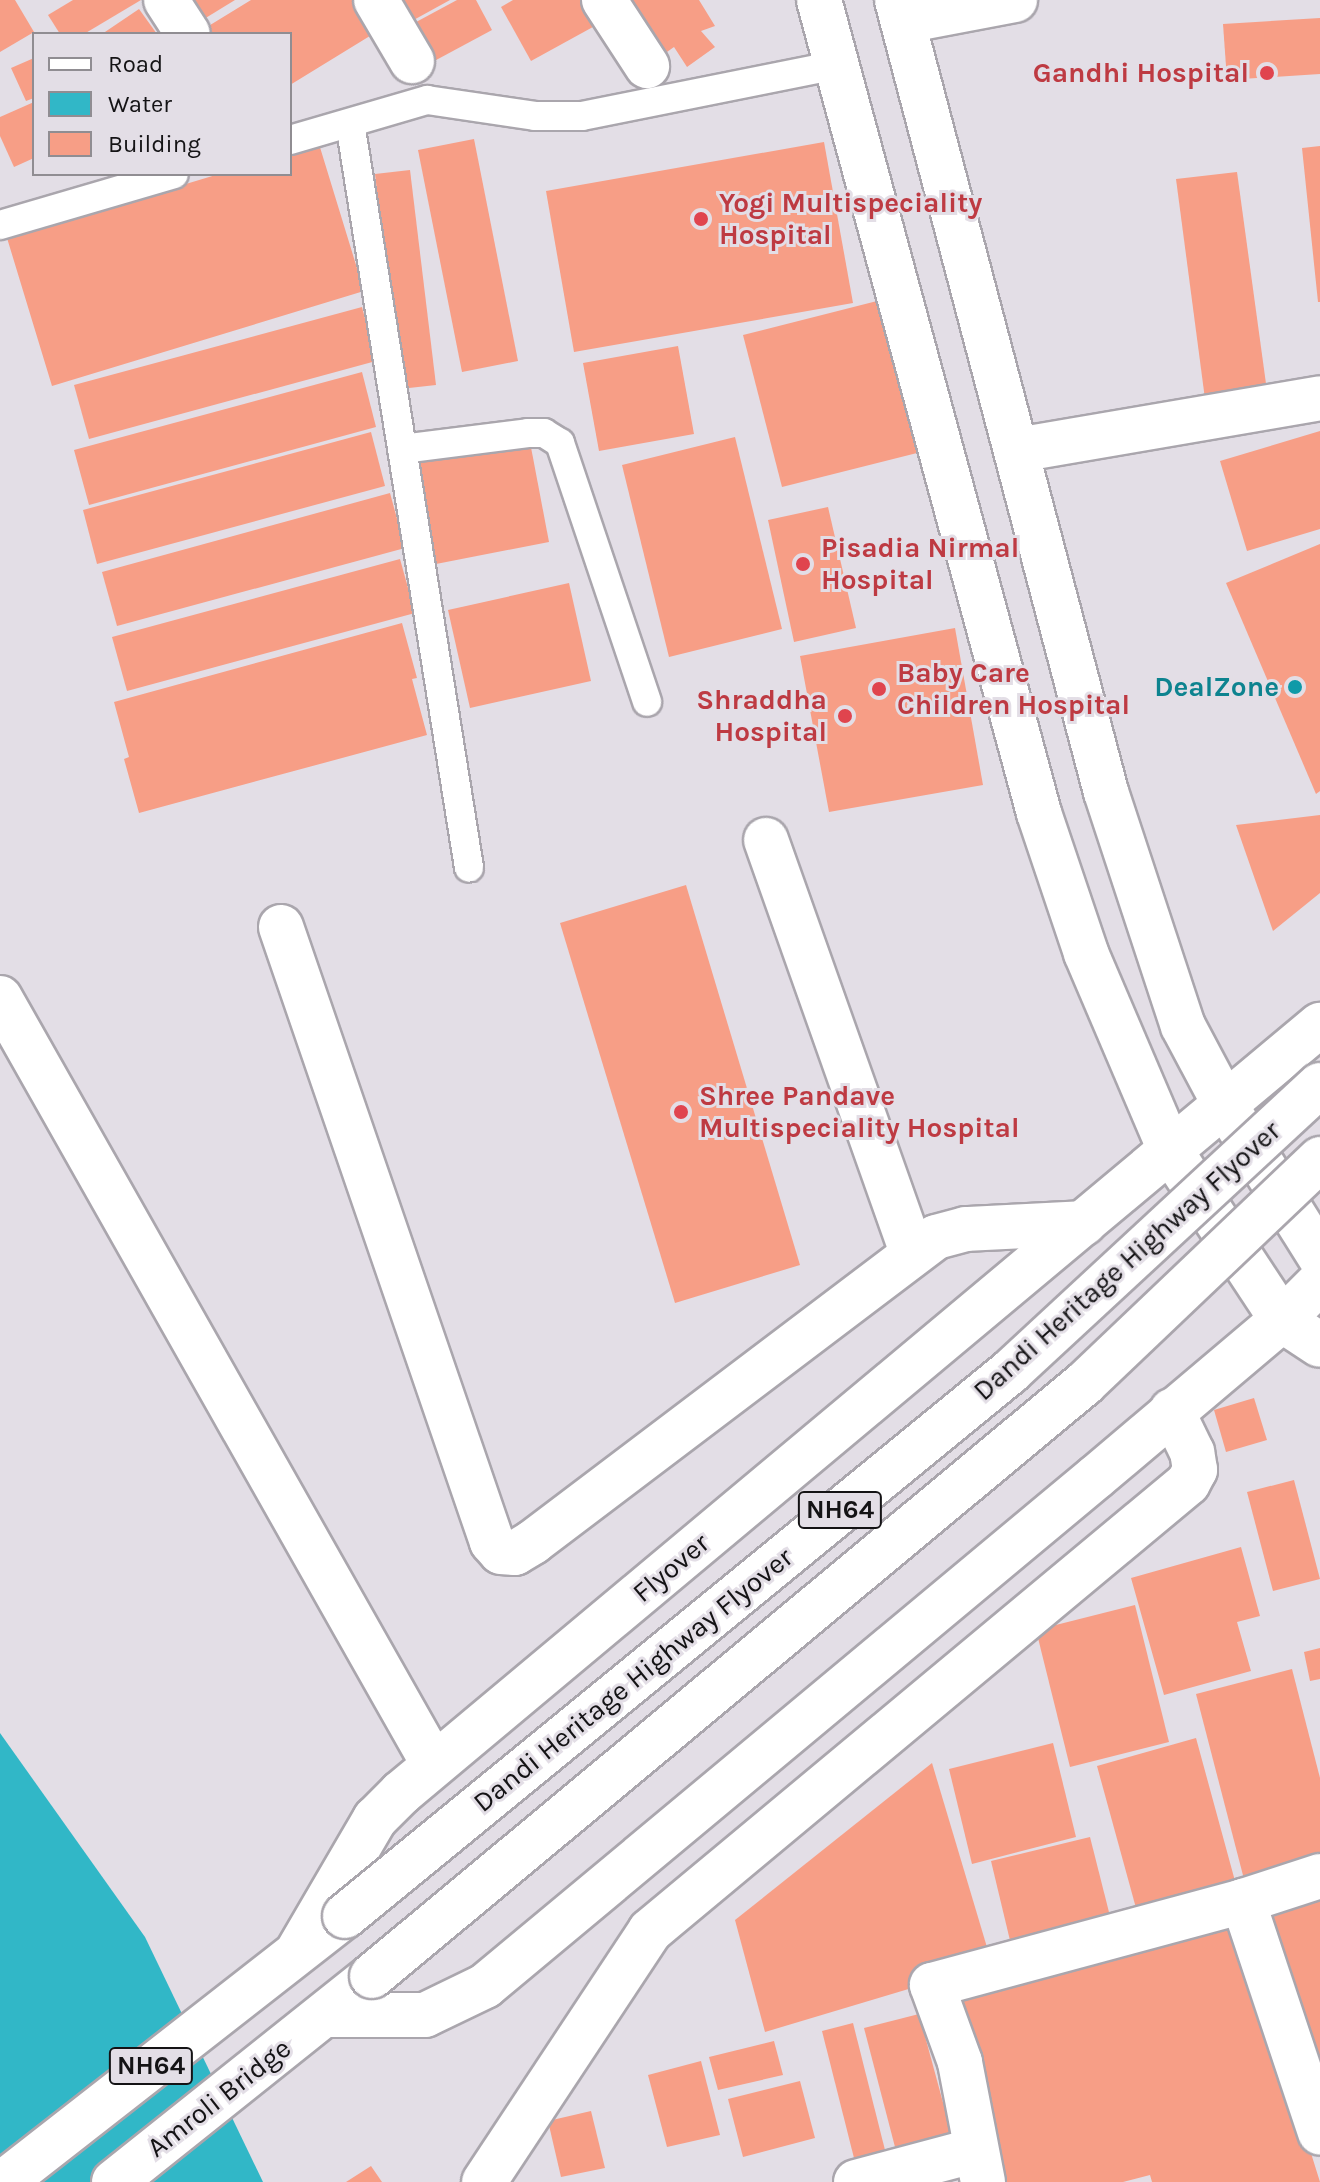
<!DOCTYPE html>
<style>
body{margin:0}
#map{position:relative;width:1320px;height:2182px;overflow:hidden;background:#e3dee6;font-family:Karla,sans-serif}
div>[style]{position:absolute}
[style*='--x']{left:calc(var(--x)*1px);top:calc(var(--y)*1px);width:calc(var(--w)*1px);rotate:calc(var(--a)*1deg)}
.water>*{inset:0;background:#31b7c7}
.building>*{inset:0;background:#f79e86}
.roads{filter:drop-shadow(2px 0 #aaa6ad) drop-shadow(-2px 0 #aaa6ad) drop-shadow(0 2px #aaa6ad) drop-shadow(0 -2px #aaa6ad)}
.service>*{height:28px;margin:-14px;padding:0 14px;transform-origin:14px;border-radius:14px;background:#fff}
.minor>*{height:44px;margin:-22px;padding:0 22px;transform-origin:22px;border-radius:22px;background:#fff}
.tertiary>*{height:44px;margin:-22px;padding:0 22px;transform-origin:22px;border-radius:22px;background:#fff}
.secondary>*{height:44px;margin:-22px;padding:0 22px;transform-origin:22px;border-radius:22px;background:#fff}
.trunk>*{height:44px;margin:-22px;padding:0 22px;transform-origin:22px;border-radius:22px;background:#fff}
.bridges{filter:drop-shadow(2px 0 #aaa6ad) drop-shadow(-2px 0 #aaa6ad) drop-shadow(0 2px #aaa6ad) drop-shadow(0 -2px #aaa6ad)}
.trunk-bridge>*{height:44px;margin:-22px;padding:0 22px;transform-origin:22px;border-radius:22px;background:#fff}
.dots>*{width:22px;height:22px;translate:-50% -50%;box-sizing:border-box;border:4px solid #e3dee6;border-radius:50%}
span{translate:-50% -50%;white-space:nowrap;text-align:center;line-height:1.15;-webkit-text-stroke:6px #e3dee6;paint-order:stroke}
.shield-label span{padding:2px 6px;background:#e3dee6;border:2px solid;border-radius:6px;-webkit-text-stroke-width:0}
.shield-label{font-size:26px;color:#141315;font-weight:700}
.health-label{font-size:28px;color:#be3a42;font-weight:700}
.right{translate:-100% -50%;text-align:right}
.left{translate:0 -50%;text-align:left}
.culture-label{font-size:28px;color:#0d838f;font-weight:700}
.street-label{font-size:28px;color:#141315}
.legend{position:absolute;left:32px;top:32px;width:260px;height:144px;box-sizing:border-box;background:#e3dee6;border:2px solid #908d92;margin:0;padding:10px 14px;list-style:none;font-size:24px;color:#141315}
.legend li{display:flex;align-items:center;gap:16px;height:40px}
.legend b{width:40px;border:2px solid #908d92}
</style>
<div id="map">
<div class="water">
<div style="clip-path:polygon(0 1733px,145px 1937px,263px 2182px,0 2182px)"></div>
</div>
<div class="building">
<div style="clip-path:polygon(0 0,15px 0,34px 32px,0 52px)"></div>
<div style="clip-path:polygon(73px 0,141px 0,84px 34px,60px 34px,48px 15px)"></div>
<div style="clip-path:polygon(193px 0,235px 0,204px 19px)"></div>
<div style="clip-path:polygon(251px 0,359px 0,378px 31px,290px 85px,290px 34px,205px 34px,202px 30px)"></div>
<div style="clip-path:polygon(396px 0,450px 0,410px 22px)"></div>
<div style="clip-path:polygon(457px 0,476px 0,492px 30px,425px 66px,405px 28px)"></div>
<div style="clip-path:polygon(513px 0,589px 0,602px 22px,531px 61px,501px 7px)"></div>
<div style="clip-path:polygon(622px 0,699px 0,715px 26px,701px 31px,715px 47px,687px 67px,674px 47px,657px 59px)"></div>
<div style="clip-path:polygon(139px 9px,157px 34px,102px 34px)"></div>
<div style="clip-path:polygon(1320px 18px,1320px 74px,1227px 80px,1223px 24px)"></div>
<div style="clip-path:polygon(34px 58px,34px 98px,26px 101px,11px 68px)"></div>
<div style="clip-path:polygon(34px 102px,34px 158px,14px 167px,0 136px,0 117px)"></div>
<div style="clip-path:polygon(474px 139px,518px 361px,462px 372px,418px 150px)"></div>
<div style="clip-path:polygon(824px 142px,853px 303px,574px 352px,546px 191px)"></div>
<div style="clip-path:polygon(319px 144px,364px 291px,52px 386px,7px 238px,219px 174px,290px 174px,290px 153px)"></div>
<div style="clip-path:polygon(1320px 146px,1320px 302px,1318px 302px,1302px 148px)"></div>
<div style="clip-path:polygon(410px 170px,436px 385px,400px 389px,375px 174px)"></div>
<div style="clip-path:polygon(1237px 172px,1267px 391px,1205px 399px,1176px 179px)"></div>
<div style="clip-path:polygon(881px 300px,921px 452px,782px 487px,743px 335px)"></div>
<div style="clip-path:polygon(362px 307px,376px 361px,89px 439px,74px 385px)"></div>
<div style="clip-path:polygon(678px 346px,694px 434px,599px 451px,583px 363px)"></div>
<div style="clip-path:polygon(362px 372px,376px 427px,89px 505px,74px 450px)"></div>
<div style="clip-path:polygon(1320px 431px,1320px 529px,1247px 551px,1220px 461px)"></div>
<div style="clip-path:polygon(371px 432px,385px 486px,97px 564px,83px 510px)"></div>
<div style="clip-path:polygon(735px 437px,782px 629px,669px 657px,622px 465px)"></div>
<div style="clip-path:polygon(530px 442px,549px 542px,436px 564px,416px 463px)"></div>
<div style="clip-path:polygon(390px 493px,405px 548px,117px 626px,102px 572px)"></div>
<div style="clip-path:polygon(828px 507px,856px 628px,794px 642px,768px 520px)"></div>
<div style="clip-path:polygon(1320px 544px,1320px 791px,1316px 794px,1226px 583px)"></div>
<div style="clip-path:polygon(400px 559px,415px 613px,127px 691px,112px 637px)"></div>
<div style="clip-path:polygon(569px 583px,591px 681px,470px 708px,448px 610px)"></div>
<div style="clip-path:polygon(402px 623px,417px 678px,412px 679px,427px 735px,139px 813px,124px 759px,129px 757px,114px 702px)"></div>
<div style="clip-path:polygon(955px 628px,983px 785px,829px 812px,800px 656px)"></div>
<div style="clip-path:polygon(1320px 815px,1320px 893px,1273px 931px,1236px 825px)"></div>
<div style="clip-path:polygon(686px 885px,800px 1265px,675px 1303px,560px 923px)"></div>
<div style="clip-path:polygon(1254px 1398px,1267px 1440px,1226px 1452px,1214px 1410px)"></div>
<div style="clip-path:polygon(1294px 1480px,1320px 1579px,1273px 1591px,1247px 1492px)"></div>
<div style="clip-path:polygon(1241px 1547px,1260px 1616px,1237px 1622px,1251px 1671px,1164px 1695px,1131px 1578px)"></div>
<div style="clip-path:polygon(1135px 1605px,1169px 1742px,1070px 1767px,1036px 1630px)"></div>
<div style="clip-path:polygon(1320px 1648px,1320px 1679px,1310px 1681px,1304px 1652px)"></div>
<div style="clip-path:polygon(1292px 1669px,1320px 1778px,1320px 1863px,1245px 1883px,1196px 1694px)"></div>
<div style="clip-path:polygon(1196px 1738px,1238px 1892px,1139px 1919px,1097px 1766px)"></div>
<div style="clip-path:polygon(1053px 1743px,1076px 1837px,972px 1864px,949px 1769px)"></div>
<div style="clip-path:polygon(932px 1763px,992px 1964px,765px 2032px,735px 1920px)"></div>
<div style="clip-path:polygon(1090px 1837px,1113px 1928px,1013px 1953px,991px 1861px)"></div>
<div style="clip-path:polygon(1320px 1900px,1320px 2098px,1264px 1920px)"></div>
<div style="clip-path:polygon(1237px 1916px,1320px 2182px,1152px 2182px,1150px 2175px,1123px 2182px,1001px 2182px,958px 1994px)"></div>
<div style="clip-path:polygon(919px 2014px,951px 2132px,895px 2147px,864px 2028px)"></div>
<div style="clip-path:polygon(853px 2023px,887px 2158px,856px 2166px,822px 2031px)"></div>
<div style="clip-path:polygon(774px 2041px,783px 2075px,718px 2090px,709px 2057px)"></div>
<div style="clip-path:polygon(701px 2061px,720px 2135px,667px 2147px,648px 2075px)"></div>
<div style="clip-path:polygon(800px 2081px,815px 2138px,743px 2157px,728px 2099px)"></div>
<div style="clip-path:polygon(591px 2111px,605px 2168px,561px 2177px,548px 2121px)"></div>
<div style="clip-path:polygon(371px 2166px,382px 2182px,346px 2182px)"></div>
</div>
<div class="roads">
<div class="service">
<div style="--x:350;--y:123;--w:754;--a:80.92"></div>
<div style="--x:290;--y:140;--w:143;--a:-16.3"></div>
<div style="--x:427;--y:100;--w:109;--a:8.4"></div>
<div style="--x:535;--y:116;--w:47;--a:0"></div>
<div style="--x:582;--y:116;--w:260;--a:-11.3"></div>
<div style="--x:0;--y:225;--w:181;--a:-16.3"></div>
<div style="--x:402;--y:449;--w:127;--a:-7.2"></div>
<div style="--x:528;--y:433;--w:16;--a:0"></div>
<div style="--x:544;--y:433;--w:19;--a:32"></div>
<div style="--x:560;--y:443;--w:273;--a:71.4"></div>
</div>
<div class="minor">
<div style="--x:166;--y:0;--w:40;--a:57.1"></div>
<div style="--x:376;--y:0;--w:71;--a:59.5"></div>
<div style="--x:604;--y:0;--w:79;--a:56.9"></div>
<div style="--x:904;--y:21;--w:113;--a:-10.7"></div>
<div style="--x:1017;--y:450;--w:307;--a:-9.7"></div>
<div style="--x:766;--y:840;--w:438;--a:70.5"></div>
<div style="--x:281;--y:927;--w:650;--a:71.06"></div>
<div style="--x:492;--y:1542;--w:13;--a:48"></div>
<div style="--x:501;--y:1552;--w:14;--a:4"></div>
<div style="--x:515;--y:1553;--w:21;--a:-31"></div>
<div style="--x:533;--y:1542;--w:505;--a:-37.12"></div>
<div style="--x:936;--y:1237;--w:31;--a:-15"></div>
<div style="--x:966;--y:1229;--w:118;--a:-2.9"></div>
<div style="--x:0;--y:998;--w:881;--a:60.5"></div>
<div style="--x:1243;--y:1901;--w:244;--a:71.6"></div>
<div style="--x:484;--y:2182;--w:301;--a:-56.5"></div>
<div style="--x:650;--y:1931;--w:700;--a:-39.78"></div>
<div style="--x:1188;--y:1483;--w:15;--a:-62"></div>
<div style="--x:1195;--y:1470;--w:18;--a:-99"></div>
<div style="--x:1192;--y:1452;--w:46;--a:-116"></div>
<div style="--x:856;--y:2182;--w:124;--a:-14.9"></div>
<div style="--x:983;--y:2182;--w:122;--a:-100.9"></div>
<div style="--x:960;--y:2062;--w:82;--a:-110"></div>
<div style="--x:932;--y:1985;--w:322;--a:-15.1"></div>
<div style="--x:1243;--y:1901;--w:81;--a:-18"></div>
</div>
<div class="tertiary">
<div style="--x:1282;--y:1320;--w:45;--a:33.3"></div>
<div style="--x:299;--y:1949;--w:151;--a:-59.7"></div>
<div style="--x:375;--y:1819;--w:37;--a:-45"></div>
<div style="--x:401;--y:1793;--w:1198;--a:-39.89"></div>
<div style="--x:325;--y:2015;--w:100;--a:0"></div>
<div style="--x:425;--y:2015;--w:67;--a:-25.8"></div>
<div style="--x:485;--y:1986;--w:795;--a:-39.8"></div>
<div style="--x:1096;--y:1477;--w:243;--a:-40.2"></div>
<div style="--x:1282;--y:1320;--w:54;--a:-45"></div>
</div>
<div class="secondary">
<div style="--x:819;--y:0;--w:842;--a:74.86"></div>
<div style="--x:1039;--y:813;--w:148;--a:71.4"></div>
<div style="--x:1086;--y:953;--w:214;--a:66.9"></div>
<div style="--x:1170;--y:1150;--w:204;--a:56.6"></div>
<div style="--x:897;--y:0;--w:819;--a:75.22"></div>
<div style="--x:1106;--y:792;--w:246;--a:71.8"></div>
<div style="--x:1183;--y:1026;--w:89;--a:62"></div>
<div style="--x:1225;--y:1105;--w:179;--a:58"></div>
</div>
<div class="trunk">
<div style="--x:4;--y:2182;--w:432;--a:-38"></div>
<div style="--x:114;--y:2182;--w:330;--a:-38.6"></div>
</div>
</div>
<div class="bridges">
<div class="trunk-bridge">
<div style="--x:345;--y:1916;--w:861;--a:-39.29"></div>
<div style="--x:1011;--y:1371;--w:421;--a:-42.8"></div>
<div style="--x:372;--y:1976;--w:927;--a:-39.75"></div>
<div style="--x:1085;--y:1383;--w:325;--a:-43.6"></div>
</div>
</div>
<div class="dots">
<div style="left:1267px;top:73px;background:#e0444e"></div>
<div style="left:701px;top:219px;background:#e0444e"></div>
<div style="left:803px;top:564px;background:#e0444e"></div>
<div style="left:1295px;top:687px;background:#0f9aa8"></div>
<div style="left:879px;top:689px;background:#e0444e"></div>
<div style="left:845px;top:716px;background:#e0444e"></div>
<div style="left:681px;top:1112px;background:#e0444e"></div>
</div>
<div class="shield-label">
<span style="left:840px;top:1510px">NH64</span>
<span style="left:151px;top:2066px">NH64</span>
</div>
<div class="health-label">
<span class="right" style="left:1249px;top:73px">Gandhi Hospital</span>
<span class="left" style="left:719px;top:219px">Yogi Multispeciality<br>Hospital</span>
<span class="left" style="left:821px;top:564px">Pisadia Nirmal<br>Hospital</span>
<span class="left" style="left:897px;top:689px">Baby Care<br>Children Hospital</span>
<span class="right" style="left:827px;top:716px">Shraddha<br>Hospital</span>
<span class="left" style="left:699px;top:1112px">Shree Pandave<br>Multispeciality Hospital</span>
</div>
<div class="culture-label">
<span class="right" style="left:1279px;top:687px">DealZone</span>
</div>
<div class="street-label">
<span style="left:1127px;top:1261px;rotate:-42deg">Dandi Heritage Highway Flyover</span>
<span style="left:671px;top:1568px;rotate:-40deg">Flyover</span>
<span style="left:633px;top:1680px;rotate:-39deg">Dandi Heritage Highway Flyover</span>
<span style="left:219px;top:2098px;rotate:-38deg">Amroli Bridge</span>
</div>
<ul class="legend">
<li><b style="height:10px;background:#fff"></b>Road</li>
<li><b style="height:22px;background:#31b7c7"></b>Water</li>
<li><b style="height:22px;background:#f79e86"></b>Building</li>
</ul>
</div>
